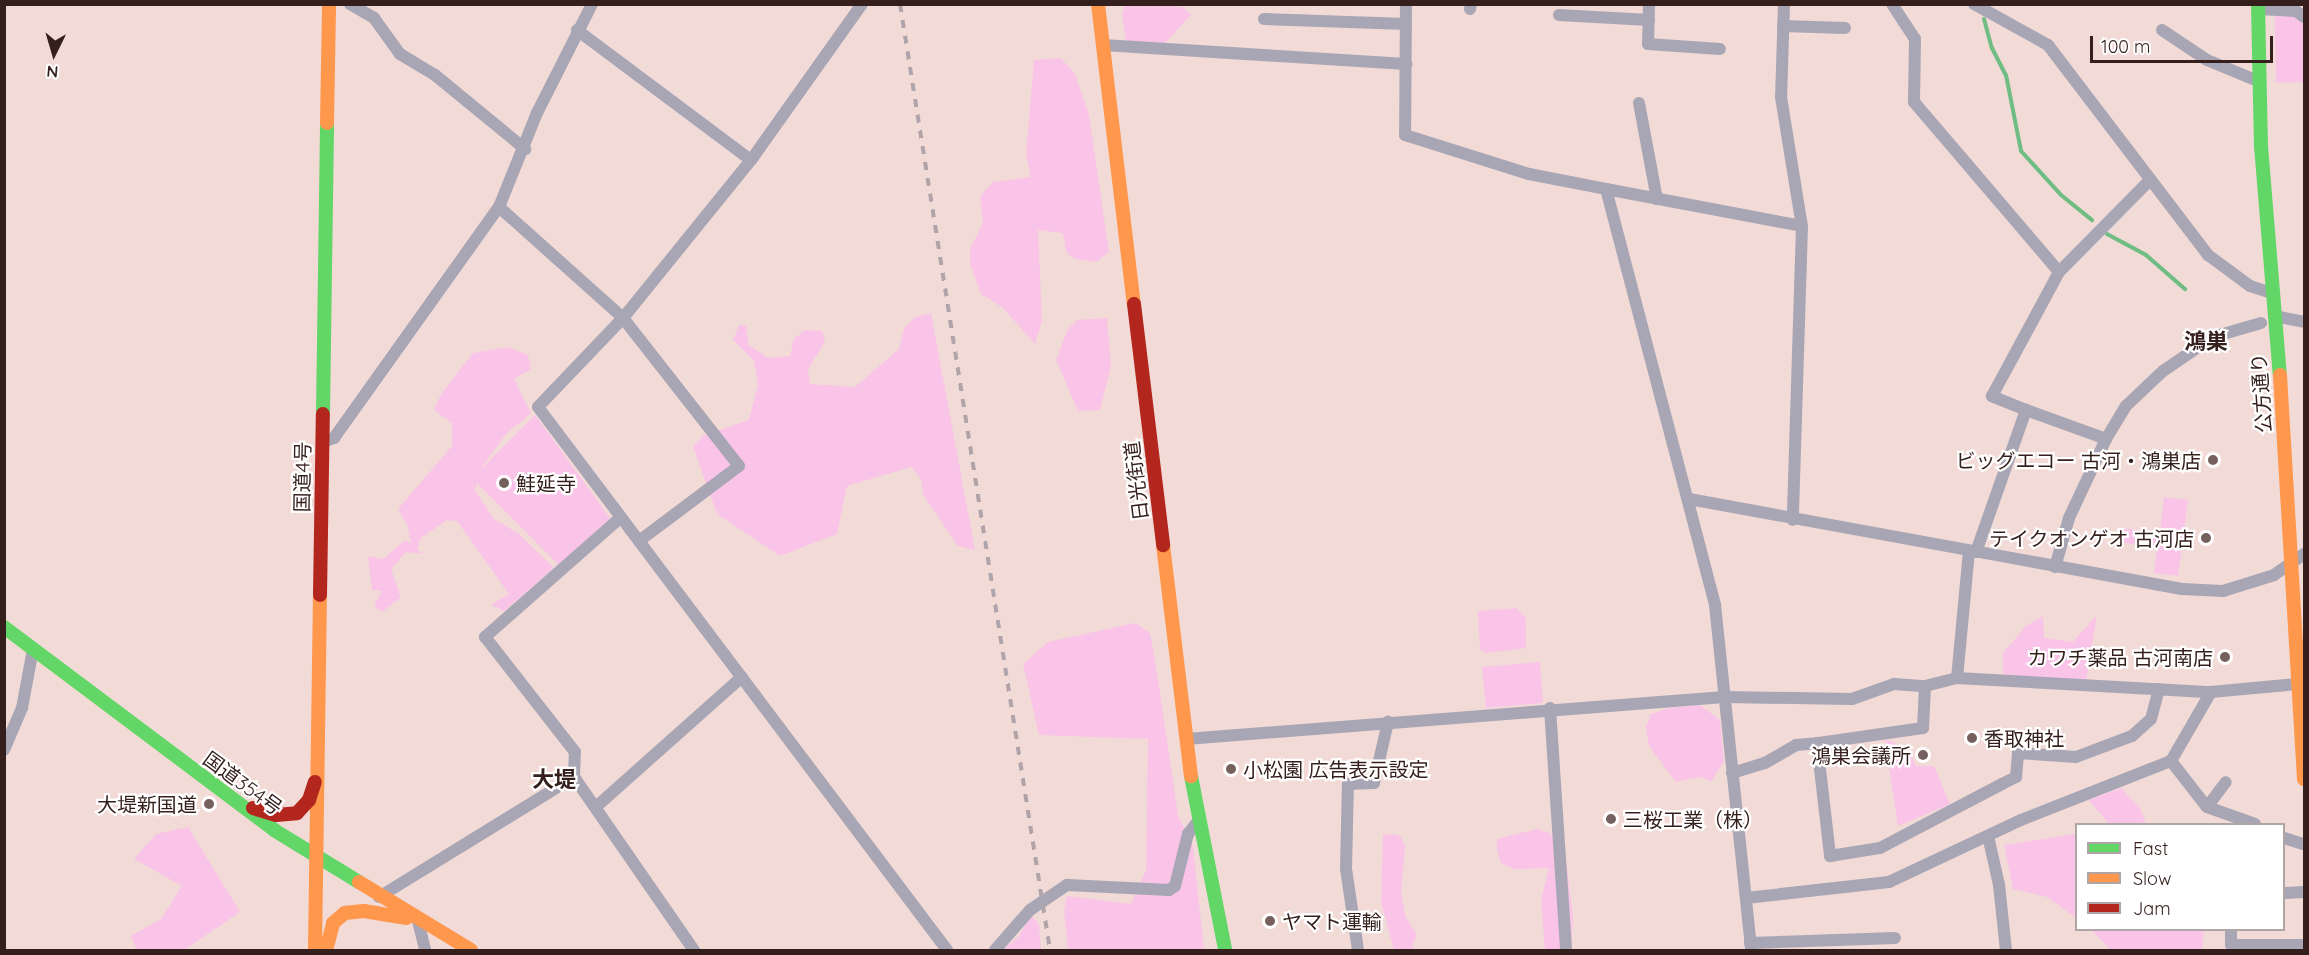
<!DOCTYPE html>
<meta charset="utf-8">
<style>
body{margin:0}
#map{position:relative;width:2309px;height:955px;overflow:hidden;background:#f2dad6;font-family:Quicksand,"Noto Sans JP",sans-serif}
div>[style]{position:absolute}
[style*='--x']{left:calc(var(--x)*1px);top:calc(var(--y)*1px);width:calc(var(--w)*1px);rotate:calc(var(--a)*1deg)}
.green>*{inset:0;background:#f9c4e8}
.stream>*{height:4px;margin:-2px;padding:0 2px;transform-origin:2px;border-radius:2px;background:#6fbd83}
.street>*{height:12px;margin:-6px;padding:0 6px;transform-origin:6px;border-radius:6px;background:#a8a6b5}
.fast>*{height:14px;margin:-7px;padding:0 7px;transform-origin:7px;border-radius:7px;background:#63d668}
.slow>*{height:14px;margin:-7px;padding:0 7px;transform-origin:7px;border-radius:7px;background:#ff974d}
.jam>*{height:14px;margin:-7px;padding:0 7px;transform-origin:7px;border-radius:7px;background:#b3261e}
.rail>*{height:4px;margin-top:-2px;transform-origin:0;background:repeating-linear-gradient(90deg,#b0a4aa 0 8px,transparent 0 16px)}
.dots>*{width:16px;height:16px;translate:-50% -50%;box-sizing:border-box;border:3px solid #fff;border-radius:50%}
span{translate:-50% -50%;white-space:nowrap;text-align:center;line-height:1.15;-webkit-text-stroke:4.5px #fff;paint-order:stroke}
.street-label{font-size:20px;color:#341f1c}
.poi-label{font-size:20px;color:#341f1c}
.right{translate:-100% -50%;text-align:right}
.left{translate:0 -50%;text-align:left}
.quarter-label{font-size:22px;color:#341f1c;font-weight:700}
.frame{position:absolute;inset:0;border:6px solid #341f1c;pointer-events:none}
.legend{position:absolute;left:2075px;top:823px;width:210px;height:108px;box-sizing:border-box;background:#fff;border:2px solid #aea5a4;margin:0;padding:8px 10px;list-style:none;font-size:18px;color:#341f1c}
.legend li{display:flex;align-items:center;gap:12px;height:30px}
.legend b{width:30px;border:2px solid #aea5a4}
.north{position:absolute;left:24px;top:24px;width:60px;height:60px;-webkit-text-stroke:4px #fff;paint-order:stroke;rotate:185deg;font-size:16px;font-weight:700;line-height:24px;text-align:center;color:#341f1c}
.north::after{content:'';display:block;margin:auto;width:21px;height:27px;background:#341f1c;clip-path:polygon(50% 0,100% 100%,50% 72%,0 100%)}
.scale{position:absolute;left:2090px;top:36px;width:183px;height:27px;box-sizing:border-box;border:3px solid #341f1c;border-top:0;padding-left:8px;font-size:18px;line-height:21px;white-space:nowrap;color:#341f1c;-webkit-text-stroke:4px #fff;paint-order:stroke}
</style>
<div id="map">
<div class="green">
<div style="clip-path:polygon(1144px 4px,1183px 7px,1191px 15px,1164px 44px,1126px 42px,1122px 15px,1125px 5px)"></div>
<div style="clip-path:polygon(2275px 16px,2295px 16px,2304px 25px,2304px 82px,2276px 83px)"></div>
<div style="clip-path:polygon(1061px 58px,1075px 74px,1089px 115px,1109px 252px,1096px 262px,1075px 259px,1066px 252px,1063px 233px,1038px 230px,1042px 321px,1035px 344px,1003px 308px,981px 294px,970px 264px,970px 249px,983px 223px,980px 196px,993px 182px,1031px 177px,1026px 154px,1034px 60px)"></div>
<div style="clip-path:polygon(931px 313px,975px 550px,958px 546px,924px 496px,921px 479px,911px 467px,847px 486px,837px 534px,780px 556px,717px 514px,693px 446px,703px 436px,749px 420px,758px 385px,754px 361px,733px 340px,739px 325px,746px 326px,749px 345px,768px 358px,790px 356px,794px 339px,805px 330px,822px 331px,825px 342px,808px 369px,810px 384px,855px 387px,899px 349px,904px 329px,915px 317px)"></div>
<div style="clip-path:polygon(1107px 318px,1111px 366px,1100px 410px,1078px 411px,1056px 360px,1068px 329px,1077px 320px)"></div>
<div style="clip-path:polygon(508px 347px,528px 355px,531px 369px,514px 379px,531px 413px,506px 434px,479px 471px,535px 415px,610px 518px,559px 565px,477px 483px,475px 490px,494px 519px,519px 534px,554px 568px,504px 611px,491px 605px,509px 594px,457px 521px,447px 520px,421px 538px,417px 549px,423px 554px,406px 552px,391px 569px,401px 597px,382px 612px,374px 606px,382px 591px,372px 590px,368px 556px,383px 559px,405px 540px,411px 543px,407px 524px,398px 509px,452px 446px,452px 423px,434px 410px,441px 394px,473px 353px)"></div>
<div style="clip-path:polygon(2164px 497px,2188px 500px,2178px 576px,2154px 573px,2157px 547px,2117px 542px,2119px 528px,2160px 533px)"></div>
<div style="clip-path:polygon(1517px 608px,1526px 618px,1526px 648px,1487px 653px,1480px 649px,1478px 611px)"></div>
<div style="clip-path:polygon(2097px 615px,2086px 681px,2003px 677px,2003px 653px,2026px 626px,2043px 616px,2044px 638px,2073px 642px)"></div>
<div style="clip-path:polygon(1135px 623px,1150px 633px,1154px 653px,1178px 815px,1193px 846px,1204px 950px,1068px 950px,1064px 911px,1067px 896px,1131px 904px,1146px 871px,1148px 739px,1039px 735px,1023px 664px,1048px 642px)"></div>
<div style="clip-path:polygon(1540px 662px,1543px 703px,1486px 708px,1482px 667px)"></div>
<div style="clip-path:polygon(1700px 705px,1720px 720px,1724px 762px,1711px 781px,1700px 777px,1676px 782px,1649px 746px,1646px 727px,1651px 714px,1669px 708px)"></div>
<div style="clip-path:polygon(1885px 739px,1907px 748px,1916px 766px,1934px 766px,1950px 804px,1898px 826px)"></div>
<div style="clip-path:polygon(2121px 788px,2140px 808px,2146px 824px,2109px 824px,2089px 800px)"></div>
<div style="clip-path:polygon(188px 827px,240px 912px,184px 950px,137px 950px,131px 936px,161px 919px,182px 886px,134px 859px,156px 834px)"></div>
<div style="clip-path:polygon(1537px 829px,1550px 833px,1567px 866px,1573px 918px,1571px 950px,1545px 950px,1541px 900px,1549px 868px,1516px 869px,1501px 864px,1497px 850px,1497px 839px)"></div>
<div style="clip-path:polygon(1393px 834px,1400px 836px,1405px 846px,1401px 894px,1406px 918px,1417px 935px,1412px 946px,1414px 950px,1394px 950px,1381px 902px,1383px 835px)"></div>
<div style="clip-path:polygon(2076px 834px,2076px 918px,2047px 897px,2013px 889px,2004px 845px)"></div>
<div style="clip-path:polygon(1031px 915px,1039px 925px,1041px 950px,1003px 950px,1019px 936px)"></div>
<div style="clip-path:polygon(2091px 930px,2204px 930px,2202px 950px,2111px 950px)"></div>
</div>
<div class="stream">
<div style="--x:1984;--y:19;--w:30;--a:75"></div>
<div style="--x:1992;--y:48;--w:30;--a:63"></div>
<div style="--x:2006;--y:75;--w:77;--a:78.8"></div>
<div style="--x:2021;--y:151;--w:59;--a:47.7"></div>
<div style="--x:2061;--y:195;--w:40;--a:39"></div>
<div style="--x:2107;--y:234;--w:44;--a:28.3"></div>
<div style="--x:2146;--y:255;--w:52;--a:41.1"></div>
</div>
<div class="street">
<div style="--x:350;--y:4;--w:28;--a:30"></div>
<div style="--x:374;--y:18;--w:44;--a:54.2"></div>
<div style="--x:400;--y:54;--w:41;--a:31"></div>
<div style="--x:435;--y:75;--w:117;--a:39.4"></div>
<div style="--x:862;--y:4;--w:191;--a:125.4"></div>
<div style="--x:751;--y:160;--w:203;--a:129"></div>
<div style="--x:623;--y:318;--w:123;--a:133.7"></div>
<div style="--x:538;--y:407;--w:680;--a:53.01"></div>
<div style="--x:1406;--y:4;--w:131;--a:90.4"></div>
<div style="--x:1405;--y:135;--w:130;--a:17.5"></div>
<div style="--x:1529;--y:174;--w:78;--a:11"></div>
<div style="--x:1606;--y:189;--w:430;--a:75.3"></div>
<div style="--x:1715;--y:605;--w:347;--a:84"></div>
<div style="--x:1649;--y:4;--w:40;--a:91.4"></div>
<div style="--x:1648;--y:44;--w:72;--a:4"></div>
<div style="--x:1784;--y:4;--w:93;--a:91.8"></div>
<div style="--x:1781;--y:97;--w:131;--a:80.8"></div>
<div style="--x:1802;--y:226;--w:294;--a:91.8"></div>
<div style="--x:1892;--y:4;--w:42;--a:56.7"></div>
<div style="--x:1915;--y:39;--w:63;--a:90.9"></div>
<div style="--x:1914;--y:102;--w:223;--a:49.5"></div>
<div style="--x:1974;--y:4;--w:85;--a:29"></div>
<div style="--x:2048;--y:45;--w:264;--a:52.7"></div>
<div style="--x:2208;--y:255;--w:52;--a:36.4"></div>
<div style="--x:2250;--y:286;--w:23;--a:18"></div>
<div style="--x:1470;--y:9;--w:5;--a:-79"></div>
<div style="--x:2258;--y:9;--w:38;--a:3"></div>
<div style="--x:2296;--y:11;--w:10;--a:37"></div>
<div style="--x:1559;--y:15;--w:90;--a:3.2"></div>
<div style="--x:1264;--y:19;--w:142;--a:2"></div>
<div style="--x:1783;--y:26;--w:62;--a:1.8"></div>
<div style="--x:577;--y:30;--w:217;--a:36.8"></div>
<div style="--x:2162;--y:30;--w:54;--a:33.7"></div>
<div style="--x:2207;--y:60;--w:57;--a:22.5"></div>
<div style="--x:1103;--y:45;--w:304;--a:3.6"></div>
<div style="--x:1639;--y:103;--w:98;--a:79.4"></div>
<div style="--x:1606;--y:189;--w:199;--a:10.7"></div>
<div style="--x:499;--y:207;--w:166;--a:41.8"></div>
<div style="--x:623;--y:318;--w:188;--a:51.9"></div>
<div style="--x:739;--y:466;--w:125;--a:143.1"></div>
<div style="--x:2274;--y:316;--w:31;--a:11"></div>
<div style="--x:2026;--y:410;--w:37;--a:-158"></div>
<div style="--x:1992;--y:396;--w:141;--a:-61.6"></div>
<div style="--x:2059;--y:272;--w:129;--a:-45.3"></div>
<div style="--x:2106;--y:439;--w:39;--a:-59"></div>
<div style="--x:2126;--y:406;--w:51;--a:-43.4"></div>
<div style="--x:2163;--y:371;--w:60;--a:-34.2"></div>
<div style="--x:2213;--y:337;--w:50;--a:-16.3"></div>
<div style="--x:323;--y:442;--w:12;--a:-20"></div>
<div style="--x:334;--y:438;--w:284;--a:-54.5"></div>
<div style="--x:499;--y:207;--w:101;--a:-68"></div>
<div style="--x:537;--y:113;--w:122;--a:-63.2"></div>
<div style="--x:1689;--y:499;--w:501;--a:10.35"></div>
<div style="--x:2182;--y:589;--w:41;--a:2.8"></div>
<div style="--x:2223;--y:591;--w:53;--a:-17.4"></div>
<div style="--x:2274;--y:575;--w:37;--a:-35"></div>
<div style="--x:1976;--y:552;--w:151;--a:-70.6"></div>
<div style="--x:2026;--y:410;--w:85;--a:19.9"></div>
<div style="--x:2106;--y:439;--w:87;--a:115.1"></div>
<div style="--x:2069;--y:518;--w:51;--a:105.9"></div>
<div style="--x:1957;--y:678;--w:127;--a:-84.6"></div>
<div style="--x:1925;--y:686;--w:42;--a:92.7"></div>
<div style="--x:1923;--y:728;--w:107;--a:171.9"></div>
<div style="--x:1817;--y:743;--w:114;--a:83.4"></div>
<div style="--x:1830;--y:856;--w:51;--a:-9.1"></div>
<div style="--x:1880;--y:848;--w:138;--a:-27.7"></div>
<div style="--x:2002;--y:784;--w:16;--a:-27"></div>
<div style="--x:2016;--y:777;--w:24;--a:-85"></div>
<div style="--x:2018;--y:753;--w:58;--a:3.9"></div>
<div style="--x:2076;--y:757;--w:60;--a:-20.6"></div>
<div style="--x:2132;--y:736;--w:25;--a:-42"></div>
<div style="--x:2151;--y:719;--w:31;--a:-75"></div>
<div style="--x:1550;--y:708;--w:243;--a:86.2"></div>
<div style="--x:1186;--y:739;--w:540;--a:-4.46"></div>
<div style="--x:1724;--y:697;--w:128;--a:0.9"></div>
<div style="--x:1852;--y:699;--w:45;--a:-19.7"></div>
<div style="--x:1894;--y:684;--w:31;--a:4"></div>
<div style="--x:1925;--y:686;--w:33;--a:-14"></div>
<div style="--x:1957;--y:678;--w:254;--a:3.2"></div>
<div style="--x:2211;--y:692;--w:87;--a:-5.3"></div>
<div style="--x:4;--y:750;--w:46;--a:-66.8"></div>
<div style="--x:22;--y:708;--w:60;--a:-79.4"></div>
<div style="--x:2171;--y:761;--w:58;--a:52"></div>
<div style="--x:2207;--y:807;--w:51;--a:19.5"></div>
<div style="--x:1732;--y:773;--w:34;--a:-17"></div>
<div style="--x:1765;--y:763;--w:36;--a:-30"></div>
<div style="--x:1796;--y:745;--w:21;--a:-5"></div>
<div style="--x:574;--y:777;--w:211;--a:55.3"></div>
<div style="--x:597;--y:806;--w:194;--a:-41.7"></div>
<div style="--x:2207;--y:807;--w:31;--a:-53"></div>
<div style="--x:1988;--y:836;--w:50;--a:77.3"></div>
<div style="--x:1999;--y:885;--w:65;--a:83.9"></div>
<div style="--x:2284;--y:838;--w:21;--a:17"></div>
<div style="--x:2284;--y:893;--w:20;--a:-3"></div>
<div style="--x:379;--y:897;--w:229;--a:-31.6"></div>
<div style="--x:574;--y:777;--w:25;--a:-88"></div>
<div style="--x:575;--y:752;--w:146;--a:-128"></div>
<div style="--x:485;--y:637;--w:180;--a:-41.4"></div>
<div style="--x:1746;--y:898;--w:144;--a:-6.4"></div>
<div style="--x:1889;--y:882;--w:146;--a:-25.2"></div>
<div style="--x:2021;--y:820;--w:161;--a:-21.5"></div>
<div style="--x:2171;--y:761;--w:80;--a:-59.9"></div>
<div style="--x:418;--y:921;--w:30;--a:76"></div>
<div style="--x:2231;--y:930;--w:15;--a:90"></div>
<div style="--x:2231;--y:945;--w:73;--a:0"></div>
<div style="--x:1750;--y:943;--w:145;--a:-2"></div>
<div style="--x:995;--y:950;--w:53;--a:-48.8"></div>
<div style="--x:1030;--y:910;--w:45;--a:-34"></div>
<div style="--x:1067;--y:885;--w:102;--a:2.8"></div>
<div style="--x:1169;--y:890;--w:7;--a:-34"></div>
<div style="--x:1175;--y:886;--w:54;--a:-76"></div>
<div style="--x:1188;--y:834;--w:18;--a:-52"></div>
<div style="--x:1358;--y:950;--w:82;--a:-98.4"></div>
<div style="--x:1346;--y:869;--w:85;--a:-88.7"></div>
<div style="--x:1348;--y:784;--w:26;--a:-2"></div>
<div style="--x:1374;--y:783;--w:63;--a:-77.1"></div>
</div>
<div class="fast">
<div style="--x:2258;--y:4;--w:142;--a:88.8"></div>
<div style="--x:2261;--y:146;--w:230;--a:85.3"></div>
<div style="--x:323;--y:414;--w:291;--a:-89.2"></div>
<div style="--x:4;--y:627;--w:338;--a:36.9"></div>
<div style="--x:274;--y:830;--w:100;--a:31.5"></div>
<div style="--x:1191;--y:776;--w:177;--a:78.9"></div>
</div>
<div class="slow">
<div style="--x:1098;--y:4;--w:302;--a:83.2"></div>
<div style="--x:327;--y:123;--w:119;--a:-89"></div>
<div style="--x:2280;--y:375;--w:405;--a:86.6"></div>
<div style="--x:1163;--y:545;--w:233;--a:83.1"></div>
<div style="--x:359;--y:882;--w:131;--a:31.3"></div>
<div style="--x:315;--y:950;--w:355;--a:-89.2"></div>
<div style="--x:326;--y:950;--w:28;--a:-75"></div>
<div style="--x:333;--y:923;--w:16;--a:-40"></div>
<div style="--x:345;--y:913;--w:19;--a:-6"></div>
<div style="--x:364;--y:911;--w:43;--a:9.5"></div>
</div>
<div class="jam">
<div style="--x:1134;--y:304;--w:243;--a:83.1"></div>
<div style="--x:320;--y:595;--w:181;--a:-89.1"></div>
<div style="--x:253;--y:808;--w:24;--a:17"></div>
<div style="--x:276;--y:815;--w:21;--a:-5"></div>
<div style="--x:297;--y:813;--w:18;--a:-47"></div>
<div style="--x:309;--y:800;--w:19;--a:-72"></div>
</div>
<div class="rail">
<div style="--x:900;--y:4;--w:958;--a:80.99"></div>
</div>
<div class="dots">
<div style="left:2213px;top:460px;background:#76605d"></div>
<div style="left:504px;top:483px;background:#76605d"></div>
<div style="left:2206px;top:538px;background:#76605d"></div>
<div style="left:2225px;top:657px;background:#76605d"></div>
<div style="left:1972px;top:738px;background:#76605d"></div>
<div style="left:1923px;top:755px;background:#76605d"></div>
<div style="left:1231px;top:769px;background:#76605d"></div>
<div style="left:209px;top:804px;background:#76605d"></div>
<div style="left:1611px;top:819px;background:#76605d"></div>
<div style="left:1270px;top:921px;background:#76605d"></div>
</div>
<div class="street-label">
<span style="left:2261px;top:393px;rotate:-94deg">公方通り</span>
<span style="left:302px;top:477px;rotate:-89deg">国道4号</span>
<span style="left:1136px;top:481px;rotate:-97deg">日光街道</span>
<span style="left:243px;top:783px;rotate:36deg">国道354号</span>
</div>
<div class="poi-label">
<span class="right" style="left:2201px;top:460px">ビッグエコー 古河・鴻巣店</span>
<span class="left" style="left:516px;top:483px">鮭延寺</span>
<span class="right" style="left:2194px;top:538px">テイクオンゲオ 古河店</span>
<span class="right" style="left:2213px;top:657px">カワチ薬品 古河南店</span>
<span class="left" style="left:1984px;top:738px">香取神社</span>
<span class="right" style="left:1911px;top:755px">鴻巣会議所</span>
<span class="left" style="left:1243px;top:769px">小松園 広告表示設定</span>
<span class="right" style="left:197px;top:804px">大堤新国道</span>
<span class="left" style="left:1623px;top:819px">三桜工業（株）</span>
<span class="left" style="left:1282px;top:921px">ヤマト運輸</span>
</div>
<div class="quarter-label">
<span style="left:2206px;top:342px">鴻巣</span>
<span style="left:554px;top:780px">大堤</span>
</div>
<div class="frame"></div>
<ul class="legend">
<li><b style="height:8px;background:#63d668"></b>Fast</li>
<li><b style="height:8px;background:#ff974d"></b>Slow</li>
<li><b style="height:8px;background:#b3261e"></b>Jam</li>
</ul>
<div class="north">N</div>
<div class="scale">100 m</div>
</div>
